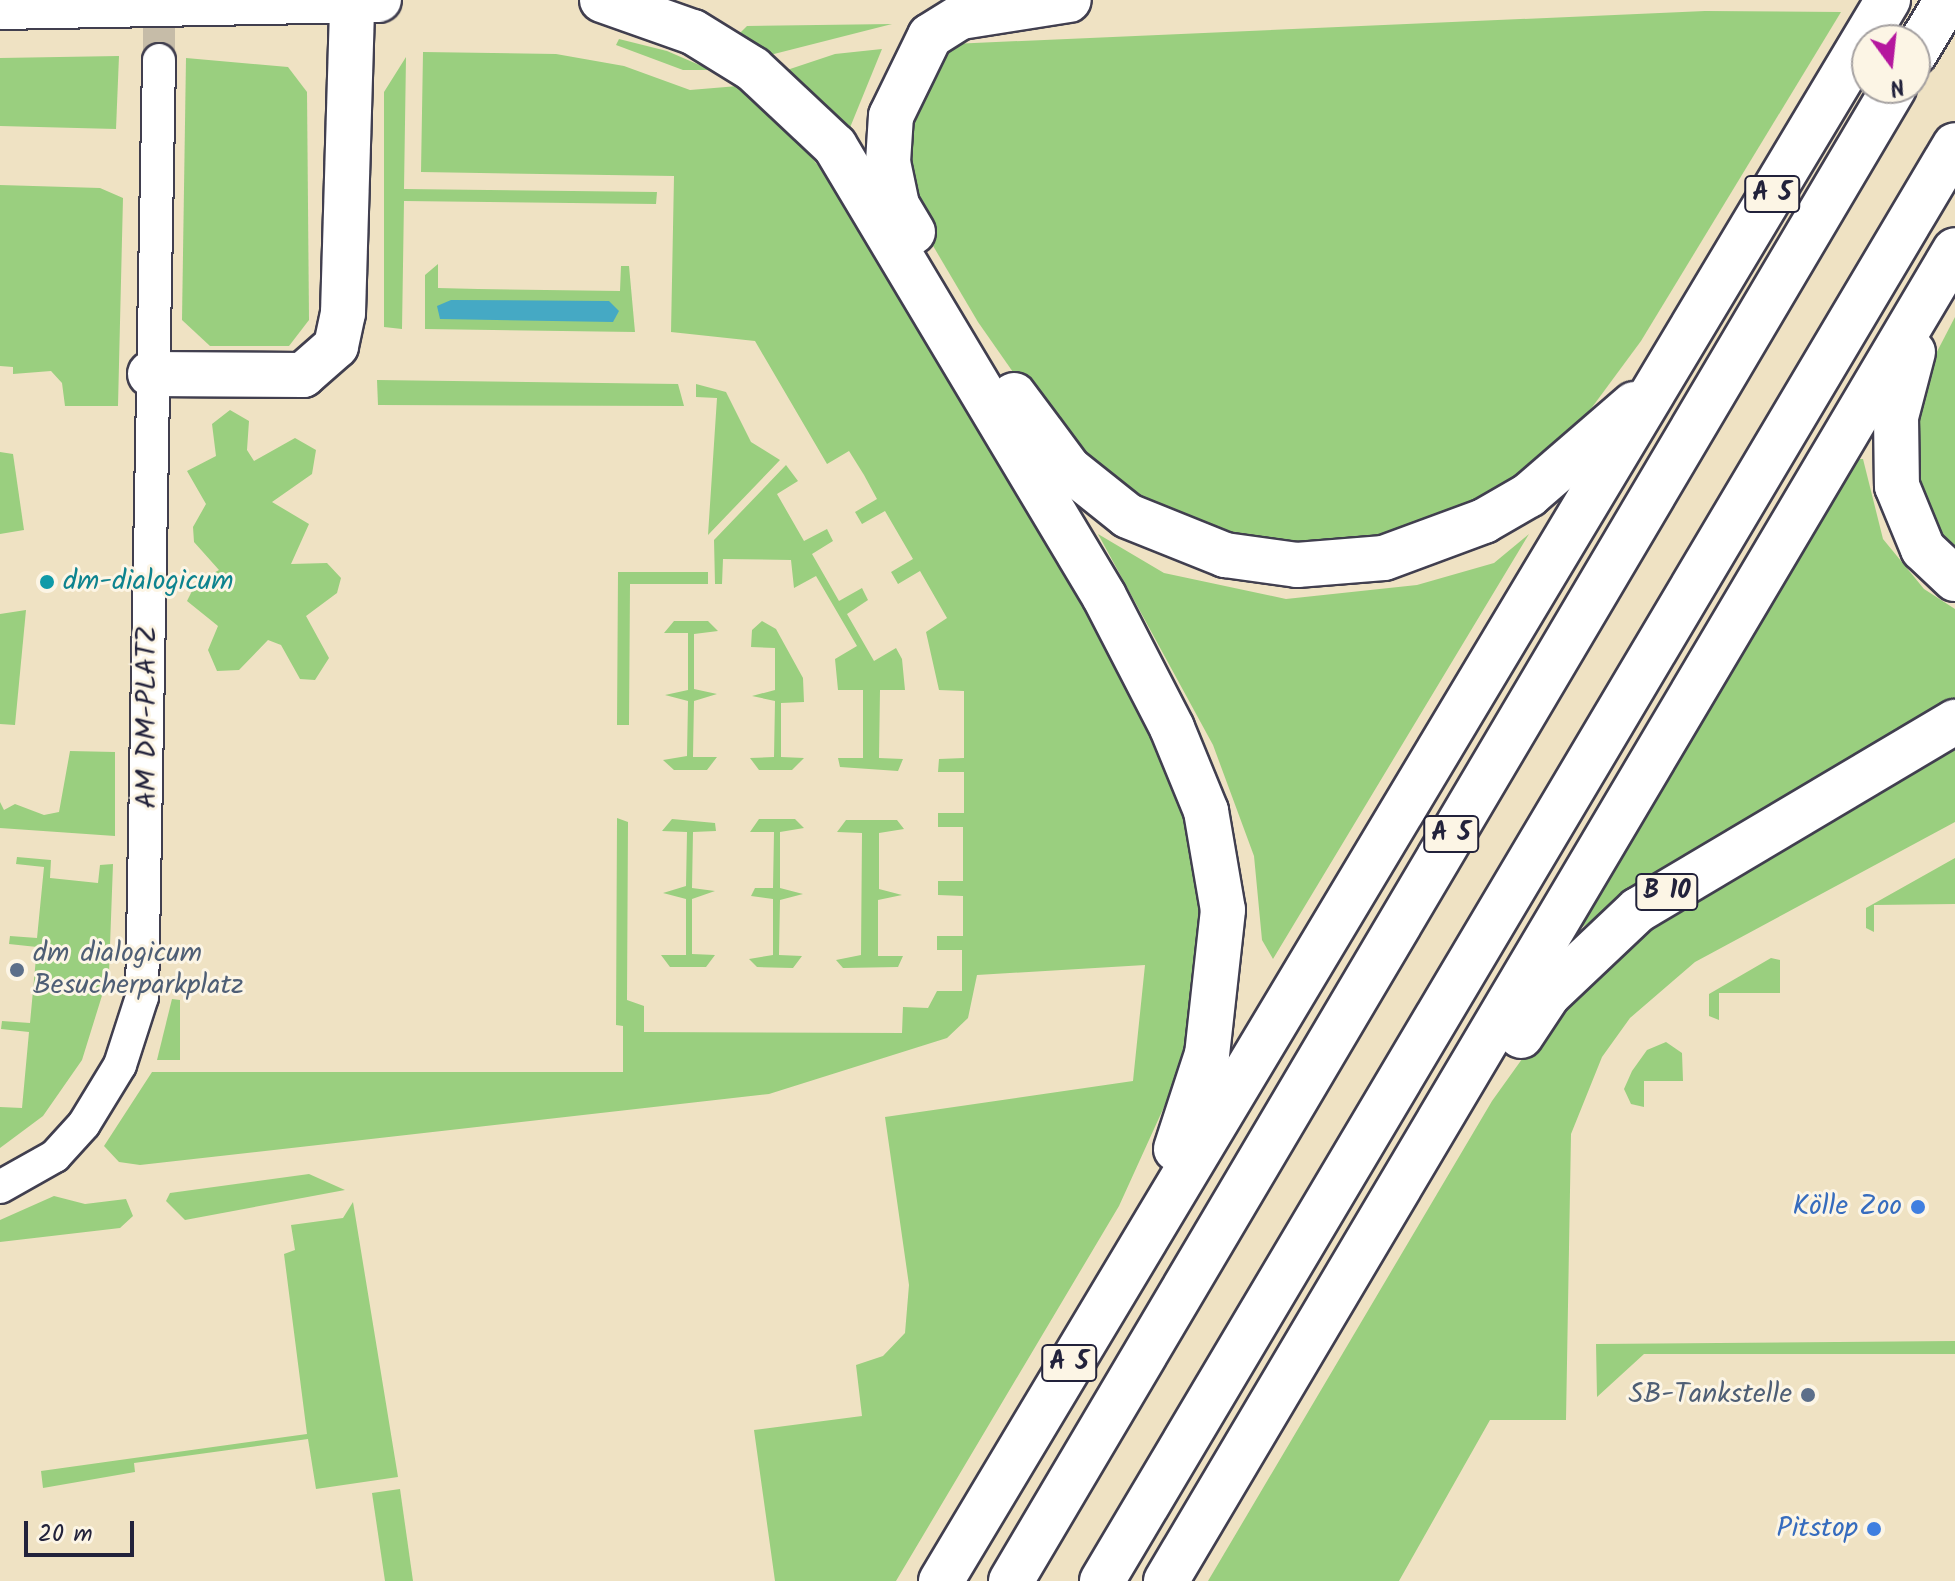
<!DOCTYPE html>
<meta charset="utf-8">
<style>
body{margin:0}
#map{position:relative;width:1955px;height:1581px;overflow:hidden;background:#efe2c3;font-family:Kalam,sans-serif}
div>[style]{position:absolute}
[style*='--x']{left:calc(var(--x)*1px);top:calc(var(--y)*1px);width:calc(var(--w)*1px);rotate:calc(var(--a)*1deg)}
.green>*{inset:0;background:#9acf7f}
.water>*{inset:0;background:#45a9c4}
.minor-tunnel>*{height:32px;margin-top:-16px;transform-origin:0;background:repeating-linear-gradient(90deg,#c6bca8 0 32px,transparent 0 48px)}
.roads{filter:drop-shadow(2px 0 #413f4f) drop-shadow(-2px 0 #413f4f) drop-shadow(0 2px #413f4f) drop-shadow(0 -2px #413f4f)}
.minor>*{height:32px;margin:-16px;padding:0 16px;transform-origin:16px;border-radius:16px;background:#fff}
.primary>*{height:44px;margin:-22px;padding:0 22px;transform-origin:22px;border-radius:22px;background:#fff}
.motorway>*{height:44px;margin:-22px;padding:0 22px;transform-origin:22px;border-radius:22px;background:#fff}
.dots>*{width:22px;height:22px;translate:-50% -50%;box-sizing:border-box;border:4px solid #fcf5e5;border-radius:50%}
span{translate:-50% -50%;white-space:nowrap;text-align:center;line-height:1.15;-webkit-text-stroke:6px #fcf5e5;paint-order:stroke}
.shield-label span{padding:2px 6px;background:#fcf5e5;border:2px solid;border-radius:6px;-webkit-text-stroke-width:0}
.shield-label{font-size:26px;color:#22223b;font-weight:700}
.culture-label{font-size:28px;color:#0d838f}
.left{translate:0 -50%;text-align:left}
.street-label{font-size:28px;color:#22223b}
.service-label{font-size:28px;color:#4e5e75}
.right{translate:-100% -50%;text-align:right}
.shop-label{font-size:28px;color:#366cbe}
.north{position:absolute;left:1851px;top:24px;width:80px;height:80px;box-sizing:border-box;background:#fcf5e5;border:2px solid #a5a1a1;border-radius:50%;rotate:165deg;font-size:22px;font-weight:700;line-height:32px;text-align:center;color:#22223b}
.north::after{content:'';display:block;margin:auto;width:28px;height:36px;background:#b5179e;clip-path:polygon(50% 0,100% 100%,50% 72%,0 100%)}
.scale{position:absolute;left:24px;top:1521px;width:110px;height:36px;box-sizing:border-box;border:4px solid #22223b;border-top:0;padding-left:10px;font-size:24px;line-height:28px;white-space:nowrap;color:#22223b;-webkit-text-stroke:6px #fcf5e5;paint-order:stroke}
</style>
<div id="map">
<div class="green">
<div style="clip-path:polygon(1705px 11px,1841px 12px,1641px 341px,1579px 425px,1506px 486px,1402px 535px,1298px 547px,1227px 535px,1133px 494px,1102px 473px,1031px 398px,978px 322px,929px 239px,908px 174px,912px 103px,952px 44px)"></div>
<div style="clip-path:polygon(892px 24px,770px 55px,739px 34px,747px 26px)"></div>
<div style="clip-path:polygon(619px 39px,667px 51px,711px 70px,683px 70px,616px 45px)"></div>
<div style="clip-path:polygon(882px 49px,849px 130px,787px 70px,835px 54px)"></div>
<div style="clip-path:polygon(423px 52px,556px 54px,624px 66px,690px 90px,738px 86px,782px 121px,867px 226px,1149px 719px,1182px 801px,1206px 938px,1184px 1063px,1119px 1206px,896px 1581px,775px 1581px,754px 1430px,862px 1416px,856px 1365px,883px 1356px,905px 1333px,909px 1285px,885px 1117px,1133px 1081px,1145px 965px,977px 975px,968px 1018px,947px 1038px,769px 1094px,140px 1165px,119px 1162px,104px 1146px,152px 1072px,623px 1072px,623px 1026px,616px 1025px,617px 818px,628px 822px,627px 1000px,644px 1006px,644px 1032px,902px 1033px,903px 1007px,928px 1008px,937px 991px,962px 991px,962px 950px,937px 950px,937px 936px,963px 936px,963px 896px,938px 895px,938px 881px,963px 881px,963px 827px,938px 827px,938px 813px,964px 813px,964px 772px,938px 772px,939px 759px,964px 758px,964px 691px,939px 690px,926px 632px,947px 618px,920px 571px,898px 584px,891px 572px,913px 559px,885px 511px,862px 524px,855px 512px,877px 499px,864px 475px,849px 451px,827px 464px,755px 341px,671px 332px,674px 176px,421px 172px)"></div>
<div style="clip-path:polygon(119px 56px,116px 129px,0 126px,0 58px)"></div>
<div style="clip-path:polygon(406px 57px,404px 189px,657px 192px,656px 204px,404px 201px,402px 329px,384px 327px,384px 92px)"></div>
<div style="clip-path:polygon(186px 58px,288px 67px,307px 92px,309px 320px,289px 346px,210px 346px,182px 320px)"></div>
<div style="clip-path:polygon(0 185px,100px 188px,123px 198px,118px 406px,65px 406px,62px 383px,51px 371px,13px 374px,13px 367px,0 366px)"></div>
<div style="clip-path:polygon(438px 264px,438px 288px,478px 289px,620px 291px,621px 266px,629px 266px,635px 332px,425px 329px,425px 275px)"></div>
<div style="clip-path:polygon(1955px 317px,1955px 558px,1934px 536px,1910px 456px,1928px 369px)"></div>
<div style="clip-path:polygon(377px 380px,678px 384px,684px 406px,378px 405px)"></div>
<div style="clip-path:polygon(696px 384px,726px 392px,751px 442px,780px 460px,708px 535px,717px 398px,696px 397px)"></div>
<div style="clip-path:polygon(230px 410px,249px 421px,247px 450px,254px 461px,295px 438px,316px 450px,312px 474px,272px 502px,309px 524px,291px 564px,327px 563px,341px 578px,337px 593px,306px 616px,329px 658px,315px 680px,300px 679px,281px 645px,268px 640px,239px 670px,217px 671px,208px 650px,218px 626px,187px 601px,196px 583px,219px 570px,194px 542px,193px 527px,206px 504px,187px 471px,216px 456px,212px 424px)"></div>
<div style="clip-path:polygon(0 452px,13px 454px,24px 530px,0 534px)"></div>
<div style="clip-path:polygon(1857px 459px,1863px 459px,1883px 539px,1924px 589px,1955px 609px,1955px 700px,1671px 866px,1581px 928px)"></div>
<div style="clip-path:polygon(786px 465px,798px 481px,777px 494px,804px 541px,827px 529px,833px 541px,812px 554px,839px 601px,862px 588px,868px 600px,847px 614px,874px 661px,896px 648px,902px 659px,905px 690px,880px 690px,879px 758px,903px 759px,898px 771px,840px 767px,838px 758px,863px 758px,863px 690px,838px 690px,835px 659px,857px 646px,816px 576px,794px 588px,791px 560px,723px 559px,722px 584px,715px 584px,714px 540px)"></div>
<div style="clip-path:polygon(1098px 534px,1164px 573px,1286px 599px,1417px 585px,1494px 563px,1529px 534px,1273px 959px,1262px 940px,1254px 856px,1213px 745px)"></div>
<div style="clip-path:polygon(618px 572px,708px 572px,708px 584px,630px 584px,629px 725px,617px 725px)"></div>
<div style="clip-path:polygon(26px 610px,15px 725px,0 724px,0 614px)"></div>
<div style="clip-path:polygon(674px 621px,708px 621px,718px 631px,694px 634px,694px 689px,717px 694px,694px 701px,693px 757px,717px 757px,707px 770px,674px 770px,663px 760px,687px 756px,688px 701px,665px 695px,688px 690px,688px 633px,664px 633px)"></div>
<div style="clip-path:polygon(762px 621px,776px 629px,803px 678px,804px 702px,781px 703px,781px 757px,804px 758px,792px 770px,759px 770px,750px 758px,774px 757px,775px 701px,752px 696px,775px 690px,775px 648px,751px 647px,752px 630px)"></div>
<div style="clip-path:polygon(1955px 738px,1955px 822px,1695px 962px,1630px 1018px,1602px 1057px,1571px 1134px,1566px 1420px,1490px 1420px,1399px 1581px,1208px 1581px,1492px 1101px,1553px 1016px,1638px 932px)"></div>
<div style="clip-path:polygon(70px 751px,115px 752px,115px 836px,0 828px,0 802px,4px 810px,15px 804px,44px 815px,59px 812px)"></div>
<div style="clip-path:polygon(672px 819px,715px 823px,716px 831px,693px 832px,692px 888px,715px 891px,692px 899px,692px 954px,715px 955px,706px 967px,670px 967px,661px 955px,686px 955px,686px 899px,663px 893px,686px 886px,687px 832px,662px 831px)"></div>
<div style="clip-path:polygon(759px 819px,795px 819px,804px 828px,780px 832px,780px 888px,803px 894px,780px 900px,779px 955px,802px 956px,793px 968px,757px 967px,749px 959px,773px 955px,773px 899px,751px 896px,755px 888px,773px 888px,774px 832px,750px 832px)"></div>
<div style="clip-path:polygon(846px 820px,897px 820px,904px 829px,879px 833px,879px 889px,902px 895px,878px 900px,878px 956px,903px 956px,898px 967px,843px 968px,836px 960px,861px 955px,862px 833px,837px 832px)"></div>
<div style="clip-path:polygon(17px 857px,51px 860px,50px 878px,98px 883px,100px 865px,113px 864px,109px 973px,82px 1060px,43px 1116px,0 1148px,0 1107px,22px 1108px,29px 1032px,1px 1029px,2px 1021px,30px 1023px,37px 947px,9px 944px,10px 936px,37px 938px,44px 867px,16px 864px)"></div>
<div style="clip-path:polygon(1955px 858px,1955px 904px,1874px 905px,1874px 932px,1866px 928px,1866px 908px)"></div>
<div style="clip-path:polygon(1771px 958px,1780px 960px,1780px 993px,1719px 993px,1719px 1020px,1709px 1016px,1709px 994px)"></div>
<div style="clip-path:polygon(172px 999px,180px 1000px,180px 1060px,157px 1060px)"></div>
<div style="clip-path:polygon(1666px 1042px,1682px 1053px,1683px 1081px,1644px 1081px,1644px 1107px,1631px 1104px,1624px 1089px,1632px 1071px,1647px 1050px)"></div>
<div style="clip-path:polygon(309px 1174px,345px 1190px,185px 1220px,166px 1201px,170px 1193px)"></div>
<div style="clip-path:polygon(54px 1196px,85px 1204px,126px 1199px,133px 1216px,120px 1228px,0 1242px,0 1220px)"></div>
<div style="clip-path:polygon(353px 1202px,398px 1477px,316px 1489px,308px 1439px,134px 1463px,135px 1472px,43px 1488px,41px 1471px,307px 1434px,284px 1254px,295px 1250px,291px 1225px,343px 1218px)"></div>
<div style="clip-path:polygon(1955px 1341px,1955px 1354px,1644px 1354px,1597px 1397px,1596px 1344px)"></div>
<div style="clip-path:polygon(400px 1489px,413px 1581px,385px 1581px,372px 1493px)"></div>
</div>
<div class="water">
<div style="clip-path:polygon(451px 300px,609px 301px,619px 311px,613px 322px,440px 319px,437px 306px)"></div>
</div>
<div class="minor-tunnel">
<div style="--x:159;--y:60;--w:60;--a:-90"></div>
</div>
<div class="roads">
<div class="minor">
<div style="--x:0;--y:1187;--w:63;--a:-29.4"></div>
<div style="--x:55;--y:1156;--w:43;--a:-47.8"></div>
<div style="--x:84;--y:1124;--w:69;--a:-58.6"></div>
<div style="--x:120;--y:1065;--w:71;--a:-72.1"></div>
<div style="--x:142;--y:997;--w:937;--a:-88.96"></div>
</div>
<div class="primary">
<div style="--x:0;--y:7;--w:379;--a:-1.1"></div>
<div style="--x:150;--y:374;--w:153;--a:0.4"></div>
<div style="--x:303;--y:375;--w:44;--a:-41.3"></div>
<div style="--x:336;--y:346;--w:34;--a:-78"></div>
<div style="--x:343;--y:313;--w:312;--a:-88.3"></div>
</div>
<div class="motorway">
<div style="--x:602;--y:0;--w:96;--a:19.4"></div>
<div style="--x:693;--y:32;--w:70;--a:31.7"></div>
<div style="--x:753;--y:69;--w:112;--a:43.2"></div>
<div style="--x:835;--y:146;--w:524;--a:59.13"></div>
<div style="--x:1104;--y:596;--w:148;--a:62.7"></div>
<div style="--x:1172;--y:728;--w:90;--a:67.7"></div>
<div style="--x:1206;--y:811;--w:100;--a:80.3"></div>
<div style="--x:1223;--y:910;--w:145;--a:96.3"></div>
<div style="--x:1207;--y:1054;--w:100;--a:108.1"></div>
<div style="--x:1915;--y:53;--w:62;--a:-58.9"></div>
<div style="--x:913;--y:232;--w:31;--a:-121"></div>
<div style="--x:897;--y:205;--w:44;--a:-101.8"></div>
<div style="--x:888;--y:162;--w:46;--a:-86.3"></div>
<div style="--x:891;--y:116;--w:89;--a:-64"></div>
<div style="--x:930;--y:36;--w:36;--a:-32"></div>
<div style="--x:961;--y:17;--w:109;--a:-8.9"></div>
<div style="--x:1913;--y:352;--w:67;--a:104.7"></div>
<div style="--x:1896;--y:417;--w:69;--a:89.2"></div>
<div style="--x:1897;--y:486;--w:68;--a:67.6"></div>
<div style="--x:1923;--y:549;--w:44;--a:43.2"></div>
<div style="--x:1014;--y:395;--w:92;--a:53.4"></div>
<div style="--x:1069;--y:469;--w:75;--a:38.5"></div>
<div style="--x:1128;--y:516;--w:105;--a:21.9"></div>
<div style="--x:1225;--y:555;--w:73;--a:7.9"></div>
<div style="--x:1297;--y:565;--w:87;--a:-4.6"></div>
<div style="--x:1384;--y:558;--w:107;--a:-20.3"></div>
<div style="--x:1484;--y:521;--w:52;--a:-30"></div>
<div style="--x:1529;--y:495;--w:139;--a:-40.9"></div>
<div style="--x:1521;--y:1036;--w:49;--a:-56.6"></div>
<div style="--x:1548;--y:995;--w:124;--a:-43.4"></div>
<div style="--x:1638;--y:910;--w:369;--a:-30.7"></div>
<div style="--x:941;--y:1581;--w:1843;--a:-59.08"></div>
<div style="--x:1011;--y:1581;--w:1735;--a:-59.4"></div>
<div style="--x:1102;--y:1581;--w:1670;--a:-59.29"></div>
<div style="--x:1166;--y:1581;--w:1547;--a:-59.34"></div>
</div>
</div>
<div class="dots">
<div style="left:47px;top:582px;background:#0f9aa8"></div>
<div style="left:17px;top:970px;background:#5c6f8a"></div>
<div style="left:1918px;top:1207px;background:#3f7fe0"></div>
<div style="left:1808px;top:1395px;background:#5c6f8a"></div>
<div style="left:1874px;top:1529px;background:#3f7fe0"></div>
</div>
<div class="shield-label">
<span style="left:1772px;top:194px">A 5</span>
<span style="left:1451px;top:834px">A 5</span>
<span style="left:1667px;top:892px">B 10</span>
<span style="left:1069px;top:1363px">A 5</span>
</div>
<div class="culture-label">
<span class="left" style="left:63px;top:582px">dm-dialogicum</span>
</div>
<div class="street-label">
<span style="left:148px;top:717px;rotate:-90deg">AM DM-PLATZ</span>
</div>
<div class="service-label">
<span class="left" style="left:33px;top:970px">dm dialogicum<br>Besucherparkplatz</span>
<span class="right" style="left:1792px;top:1395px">SB-Tankstelle</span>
</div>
<div class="shop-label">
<span class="right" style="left:1902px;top:1207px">Kölle Zoo</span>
<span class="right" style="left:1858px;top:1529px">Pitstop</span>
</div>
<div class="north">N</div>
<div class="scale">20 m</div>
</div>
